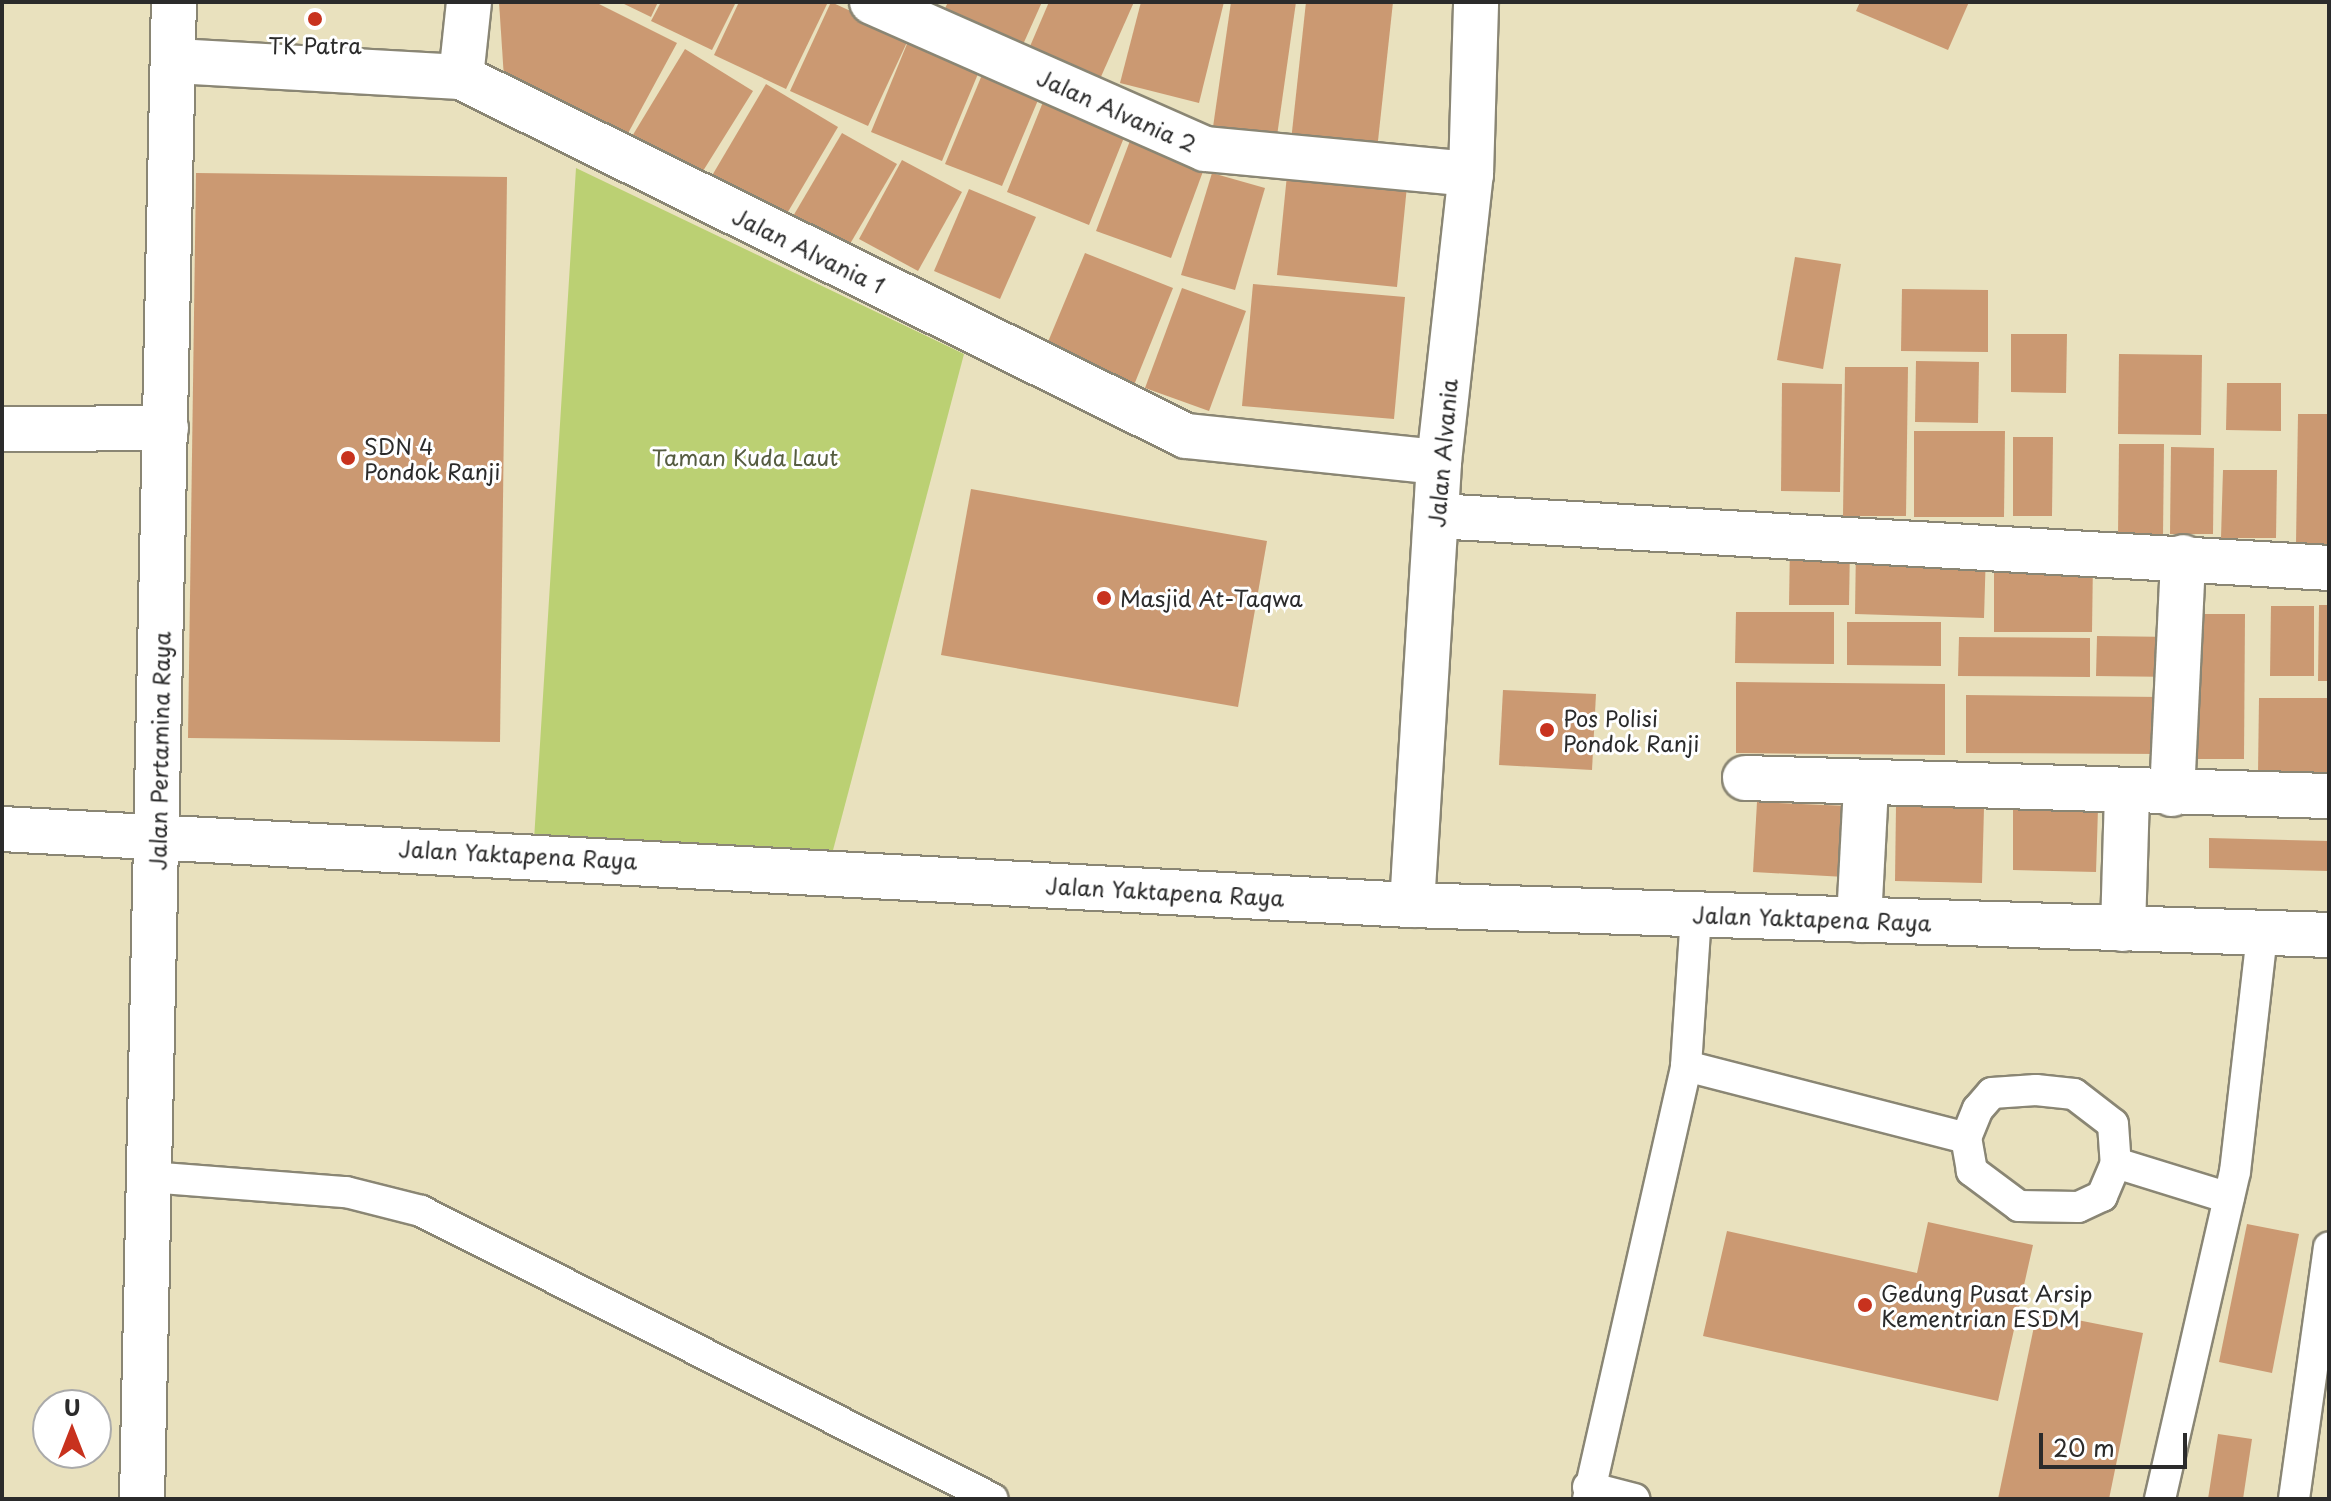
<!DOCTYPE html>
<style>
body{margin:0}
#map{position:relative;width:2331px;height:1501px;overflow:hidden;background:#e9e1be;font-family:"Playpen Sans",sans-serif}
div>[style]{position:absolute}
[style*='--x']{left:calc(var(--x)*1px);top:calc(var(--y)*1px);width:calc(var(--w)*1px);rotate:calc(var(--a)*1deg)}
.green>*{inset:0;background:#bbd073}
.building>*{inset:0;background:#cb9972}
.roads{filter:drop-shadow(2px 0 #8a8674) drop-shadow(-2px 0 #8a8674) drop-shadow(0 2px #8a8674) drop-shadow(0 -2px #8a8674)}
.service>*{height:30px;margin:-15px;padding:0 15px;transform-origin:15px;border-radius:15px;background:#fff}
.minor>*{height:44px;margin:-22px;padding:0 22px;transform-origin:22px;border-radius:22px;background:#fff}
.dots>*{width:22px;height:22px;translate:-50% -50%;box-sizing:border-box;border:4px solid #fff;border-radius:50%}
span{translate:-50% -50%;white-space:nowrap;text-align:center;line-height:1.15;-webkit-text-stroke:6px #fff;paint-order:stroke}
.poi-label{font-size:22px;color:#2b2b2b}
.left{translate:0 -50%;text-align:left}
.street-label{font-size:22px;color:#2b2b2b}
.park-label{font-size:22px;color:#565d41}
.frame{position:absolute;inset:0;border:4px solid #2b2b2b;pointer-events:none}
.north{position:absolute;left:32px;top:1389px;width:80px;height:80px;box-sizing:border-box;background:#fff;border:2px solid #aaa;border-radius:50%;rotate:0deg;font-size:22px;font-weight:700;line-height:32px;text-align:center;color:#2b2b2b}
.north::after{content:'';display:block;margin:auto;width:28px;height:36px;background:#c8321e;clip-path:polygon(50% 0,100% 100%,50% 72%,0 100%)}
.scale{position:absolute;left:2039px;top:1433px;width:148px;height:36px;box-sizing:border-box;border:4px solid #2b2b2b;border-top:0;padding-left:10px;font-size:24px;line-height:28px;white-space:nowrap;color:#2b2b2b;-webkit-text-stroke:6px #fff;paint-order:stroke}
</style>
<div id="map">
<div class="green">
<div style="clip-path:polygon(576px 168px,964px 354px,832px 854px,534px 840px)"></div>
</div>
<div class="building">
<div style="clip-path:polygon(499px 2px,595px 2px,677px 43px,626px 137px,504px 78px)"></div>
<div style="clip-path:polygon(620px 2px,658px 2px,651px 17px)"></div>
<div style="clip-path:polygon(661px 2px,736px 2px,712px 50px,651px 21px)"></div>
<div style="clip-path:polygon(739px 2px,828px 2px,786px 89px,714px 55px)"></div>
<div style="clip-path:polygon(831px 2px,909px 38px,868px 126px,790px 91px)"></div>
<div style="clip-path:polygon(948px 2px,1042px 2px,1021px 49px,942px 15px)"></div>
<div style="clip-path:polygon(1049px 2px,1134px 2px,1096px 88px,1025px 58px)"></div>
<div style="clip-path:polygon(1141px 2px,1224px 2px,1199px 103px,1120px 83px)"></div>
<div style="clip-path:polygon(1231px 2px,1296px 2px,1276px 143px,1212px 134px)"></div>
<div style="clip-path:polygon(1306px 2px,1393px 2px,1377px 150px,1291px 141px)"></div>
<div style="clip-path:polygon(1860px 2px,1969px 2px,1948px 50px,1856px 11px)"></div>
<div style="clip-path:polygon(909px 39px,980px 69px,942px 161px,871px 132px)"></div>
<div style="clip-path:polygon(685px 49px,753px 91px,698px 179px,631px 138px)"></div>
<div style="clip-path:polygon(984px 70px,1041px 93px,1002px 186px,945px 164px)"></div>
<div style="clip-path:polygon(766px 84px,838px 127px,782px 222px,710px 179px)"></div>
<div style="clip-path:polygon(1047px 92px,1129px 125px,1089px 225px,1007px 192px)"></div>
<div style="clip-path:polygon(842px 133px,897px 164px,847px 249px,792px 218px)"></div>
<div style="clip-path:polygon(1131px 138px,1205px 166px,1171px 258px,1096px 231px)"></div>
<div style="clip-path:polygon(902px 160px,962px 192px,918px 271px,859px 239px)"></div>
<div style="clip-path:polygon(1288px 165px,1408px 176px,1397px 287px,1277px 275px)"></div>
<div style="clip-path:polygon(196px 173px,507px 177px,500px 742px,188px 738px)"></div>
<div style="clip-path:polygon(1212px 173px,1265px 188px,1235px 290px,1181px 275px)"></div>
<div style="clip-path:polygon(969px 189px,1036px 217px,1000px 299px,934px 271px)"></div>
<div style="clip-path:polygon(1085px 253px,1173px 288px,1134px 385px,1045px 349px)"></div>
<div style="clip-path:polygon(1795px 257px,1841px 264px,1823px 369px,1777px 360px)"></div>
<div style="clip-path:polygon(1253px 284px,1405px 297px,1394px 419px,1242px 406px)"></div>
<div style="clip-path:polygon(1182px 288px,1246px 311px,1209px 411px,1145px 388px)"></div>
<div style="clip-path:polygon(1902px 289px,1988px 290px,1988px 352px,1901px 351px)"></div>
<div style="clip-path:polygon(2011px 334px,2067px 334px,2066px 393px,2011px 392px)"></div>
<div style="clip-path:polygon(2119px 354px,2202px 355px,2201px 435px,2118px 434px)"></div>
<div style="clip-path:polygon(1916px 361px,1979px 362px,1978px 423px,1915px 422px)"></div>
<div style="clip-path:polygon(1845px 367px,1908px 367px,1906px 516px,1843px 516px)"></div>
<div style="clip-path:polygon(1782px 383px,1842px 384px,1840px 492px,1781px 491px)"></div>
<div style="clip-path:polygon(2227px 383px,2281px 383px,2281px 431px,2226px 430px)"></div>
<div style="clip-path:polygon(2298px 414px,2329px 414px,2329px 545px,2296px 544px)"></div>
<div style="clip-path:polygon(1914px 431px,2005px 431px,2004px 517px,1914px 517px)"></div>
<div style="clip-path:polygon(2013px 437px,2053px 437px,2052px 516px,2013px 516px)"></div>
<div style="clip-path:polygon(2119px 444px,2164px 444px,2163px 536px,2118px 536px)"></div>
<div style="clip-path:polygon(2171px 447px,2214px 448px,2213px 534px,2170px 534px)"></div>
<div style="clip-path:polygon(2223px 470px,2277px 470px,2276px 538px,2221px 538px)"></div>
<div style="clip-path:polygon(971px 489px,1267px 541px,1238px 707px,941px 655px)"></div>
<div style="clip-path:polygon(1790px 543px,1850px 544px,1849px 605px,1789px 605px)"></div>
<div style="clip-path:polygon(1856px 546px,1986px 550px,1984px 618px,1855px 614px)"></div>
<div style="clip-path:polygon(1994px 560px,2093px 560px,2092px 632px,1994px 632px)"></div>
<div style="clip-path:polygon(2319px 605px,2329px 605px,2329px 681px,2318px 681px)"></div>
<div style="clip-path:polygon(2271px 606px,2314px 606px,2314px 676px,2270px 676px)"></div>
<div style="clip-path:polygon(1736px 612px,1834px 612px,1834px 664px,1735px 663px)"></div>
<div style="clip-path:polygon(2190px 614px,2245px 614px,2244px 759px,2188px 759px)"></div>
<div style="clip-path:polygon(1847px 622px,1941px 622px,1941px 666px,1847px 665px)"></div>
<div style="clip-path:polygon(2097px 636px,2175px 637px,2175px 677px,2096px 676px)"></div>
<div style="clip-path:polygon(1959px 637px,2090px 638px,2090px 677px,1958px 676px)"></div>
<div style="clip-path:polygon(1736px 682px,1945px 684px,1945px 755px,1736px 753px)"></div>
<div style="clip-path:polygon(1503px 690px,1596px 694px,1592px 770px,1499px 765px)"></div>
<div style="clip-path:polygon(1966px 695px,2162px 697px,2162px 754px,1966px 753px)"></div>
<div style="clip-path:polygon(2259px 698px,2329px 698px,2329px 774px,2258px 774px)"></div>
<div style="clip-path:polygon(1757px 802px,1848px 806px,1845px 877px,1753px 872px)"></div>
<div style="clip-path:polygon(1896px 806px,1984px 808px,1982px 883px,1895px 881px)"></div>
<div style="clip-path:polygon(2013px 807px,2098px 809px,2096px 872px,2013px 870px)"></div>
<div style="clip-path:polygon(2209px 838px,2329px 841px,2329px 871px,2209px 868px)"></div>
<div style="clip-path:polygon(1928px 1222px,2033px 1245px,1998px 1401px,1703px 1336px,1727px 1231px,1917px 1273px)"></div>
<div style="clip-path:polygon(2247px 1224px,2299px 1234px,2272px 1373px,2219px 1362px)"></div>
<div style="clip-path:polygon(2037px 1312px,2143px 1333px,2109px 1499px,1998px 1499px)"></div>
<div style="clip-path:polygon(2218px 1434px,2252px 1439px,2243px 1499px,2208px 1499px)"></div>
</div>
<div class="roads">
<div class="service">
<div style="--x:1686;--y:1066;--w:289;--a:14.4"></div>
<div style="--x:2036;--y:1090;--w:38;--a:6"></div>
<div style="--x:2074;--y:1094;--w:49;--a:37.6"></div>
<div style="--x:2113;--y:1124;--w:39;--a:86"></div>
<div style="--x:2116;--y:1163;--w:36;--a:113"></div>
<div style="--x:2102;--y:1196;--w:26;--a:155"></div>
<div style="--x:2078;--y:1207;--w:59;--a:-179"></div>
<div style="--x:2019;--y:1206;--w:59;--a:-143.3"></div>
<div style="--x:1972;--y:1171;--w:34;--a:-100"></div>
<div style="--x:1966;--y:1138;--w:31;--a:-68"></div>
<div style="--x:1978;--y:1109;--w:21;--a:-49"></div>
<div style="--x:1992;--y:1093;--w:44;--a:-3.9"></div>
<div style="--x:2116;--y:1163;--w:118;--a:17.2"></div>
<div style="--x:149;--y:1177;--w:198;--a:4.4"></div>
<div style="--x:346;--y:1192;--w:77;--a:14.2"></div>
<div style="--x:421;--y:1211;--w:640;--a:26.73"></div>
<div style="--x:1588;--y:1487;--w:48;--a:14.6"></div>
<div style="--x:1588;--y:1499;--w:444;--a:-77.2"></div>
<div style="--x:1686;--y:1066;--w:152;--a:-86.2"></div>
<div style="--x:2160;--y:1499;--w:335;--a:-77.1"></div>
<div style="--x:2235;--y:1172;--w:240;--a:-83.5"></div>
<div style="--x:2294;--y:1499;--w:254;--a:-82.1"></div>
</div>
<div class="minor">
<div style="--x:872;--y:2;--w:364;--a:23.8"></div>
<div style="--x:1205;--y:149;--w:267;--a:5.4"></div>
<div style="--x:175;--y:61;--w:286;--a:3.2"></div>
<div style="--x:461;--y:77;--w:809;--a:26.34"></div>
<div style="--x:1186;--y:436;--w:254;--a:5.9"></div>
<div style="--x:461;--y:77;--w:75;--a:-83.9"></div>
<div style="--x:2;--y:429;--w:164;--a:-0.3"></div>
<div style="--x:1436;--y:516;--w:895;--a:3.33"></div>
<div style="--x:1745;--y:778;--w:584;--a:1.77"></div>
<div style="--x:2172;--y:794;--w:237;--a:-87.3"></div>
<div style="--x:2;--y:829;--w:1412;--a:3.09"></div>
<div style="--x:1412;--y:905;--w:917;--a:1.87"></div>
<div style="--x:1412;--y:905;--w:444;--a:-86.5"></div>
<div style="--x:1439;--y:462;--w:290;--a:-83.7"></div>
<div style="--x:1471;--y:174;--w:172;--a:-88.3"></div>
<div style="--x:1859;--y:920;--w:133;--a:-87"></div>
<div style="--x:2123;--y:929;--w:135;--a:-88.3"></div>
<div style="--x:142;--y:1499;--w:1497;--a:-88.78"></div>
</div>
</div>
<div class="dots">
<div style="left:315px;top:19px;background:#c8321e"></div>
<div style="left:348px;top:458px;background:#c8321e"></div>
<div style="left:1104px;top:598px;background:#c8321e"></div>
<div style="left:1547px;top:730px;background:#c8321e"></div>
<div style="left:1865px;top:1305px;background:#c8321e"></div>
</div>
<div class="poi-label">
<span style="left:315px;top:45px">TK Patra</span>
<span class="left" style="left:364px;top:458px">SDN 4<br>Pondok Ranji</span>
<span class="left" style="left:1120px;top:598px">Masjid At-Taqwa</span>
<span class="left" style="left:1563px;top:730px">Pos Polisi<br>Pondok Ranji</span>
<span class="left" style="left:1881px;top:1305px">Gedung Pusat Arsip<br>Kementrian ESDM</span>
</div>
<div class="street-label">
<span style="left:1117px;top:110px;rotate:24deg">Jalan Alvania 2</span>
<span style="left:809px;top:250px;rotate:26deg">Jalan Alvania 1</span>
<span style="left:1442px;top:453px;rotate:-85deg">Jalan Alvania</span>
<span style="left:159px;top:751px;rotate:-89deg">Jalan Pertamina Raya</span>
<span style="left:518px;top:854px;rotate:3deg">Jalan Yaktapena Raya</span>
<span style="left:1165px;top:891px;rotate:3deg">Jalan Yaktapena Raya</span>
<span style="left:1812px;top:918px;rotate:2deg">Jalan Yaktapena Raya</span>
</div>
<div class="park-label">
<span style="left:745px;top:457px">Taman Kuda Laut</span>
</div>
<div class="frame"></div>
<div class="north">U</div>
<div class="scale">20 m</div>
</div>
